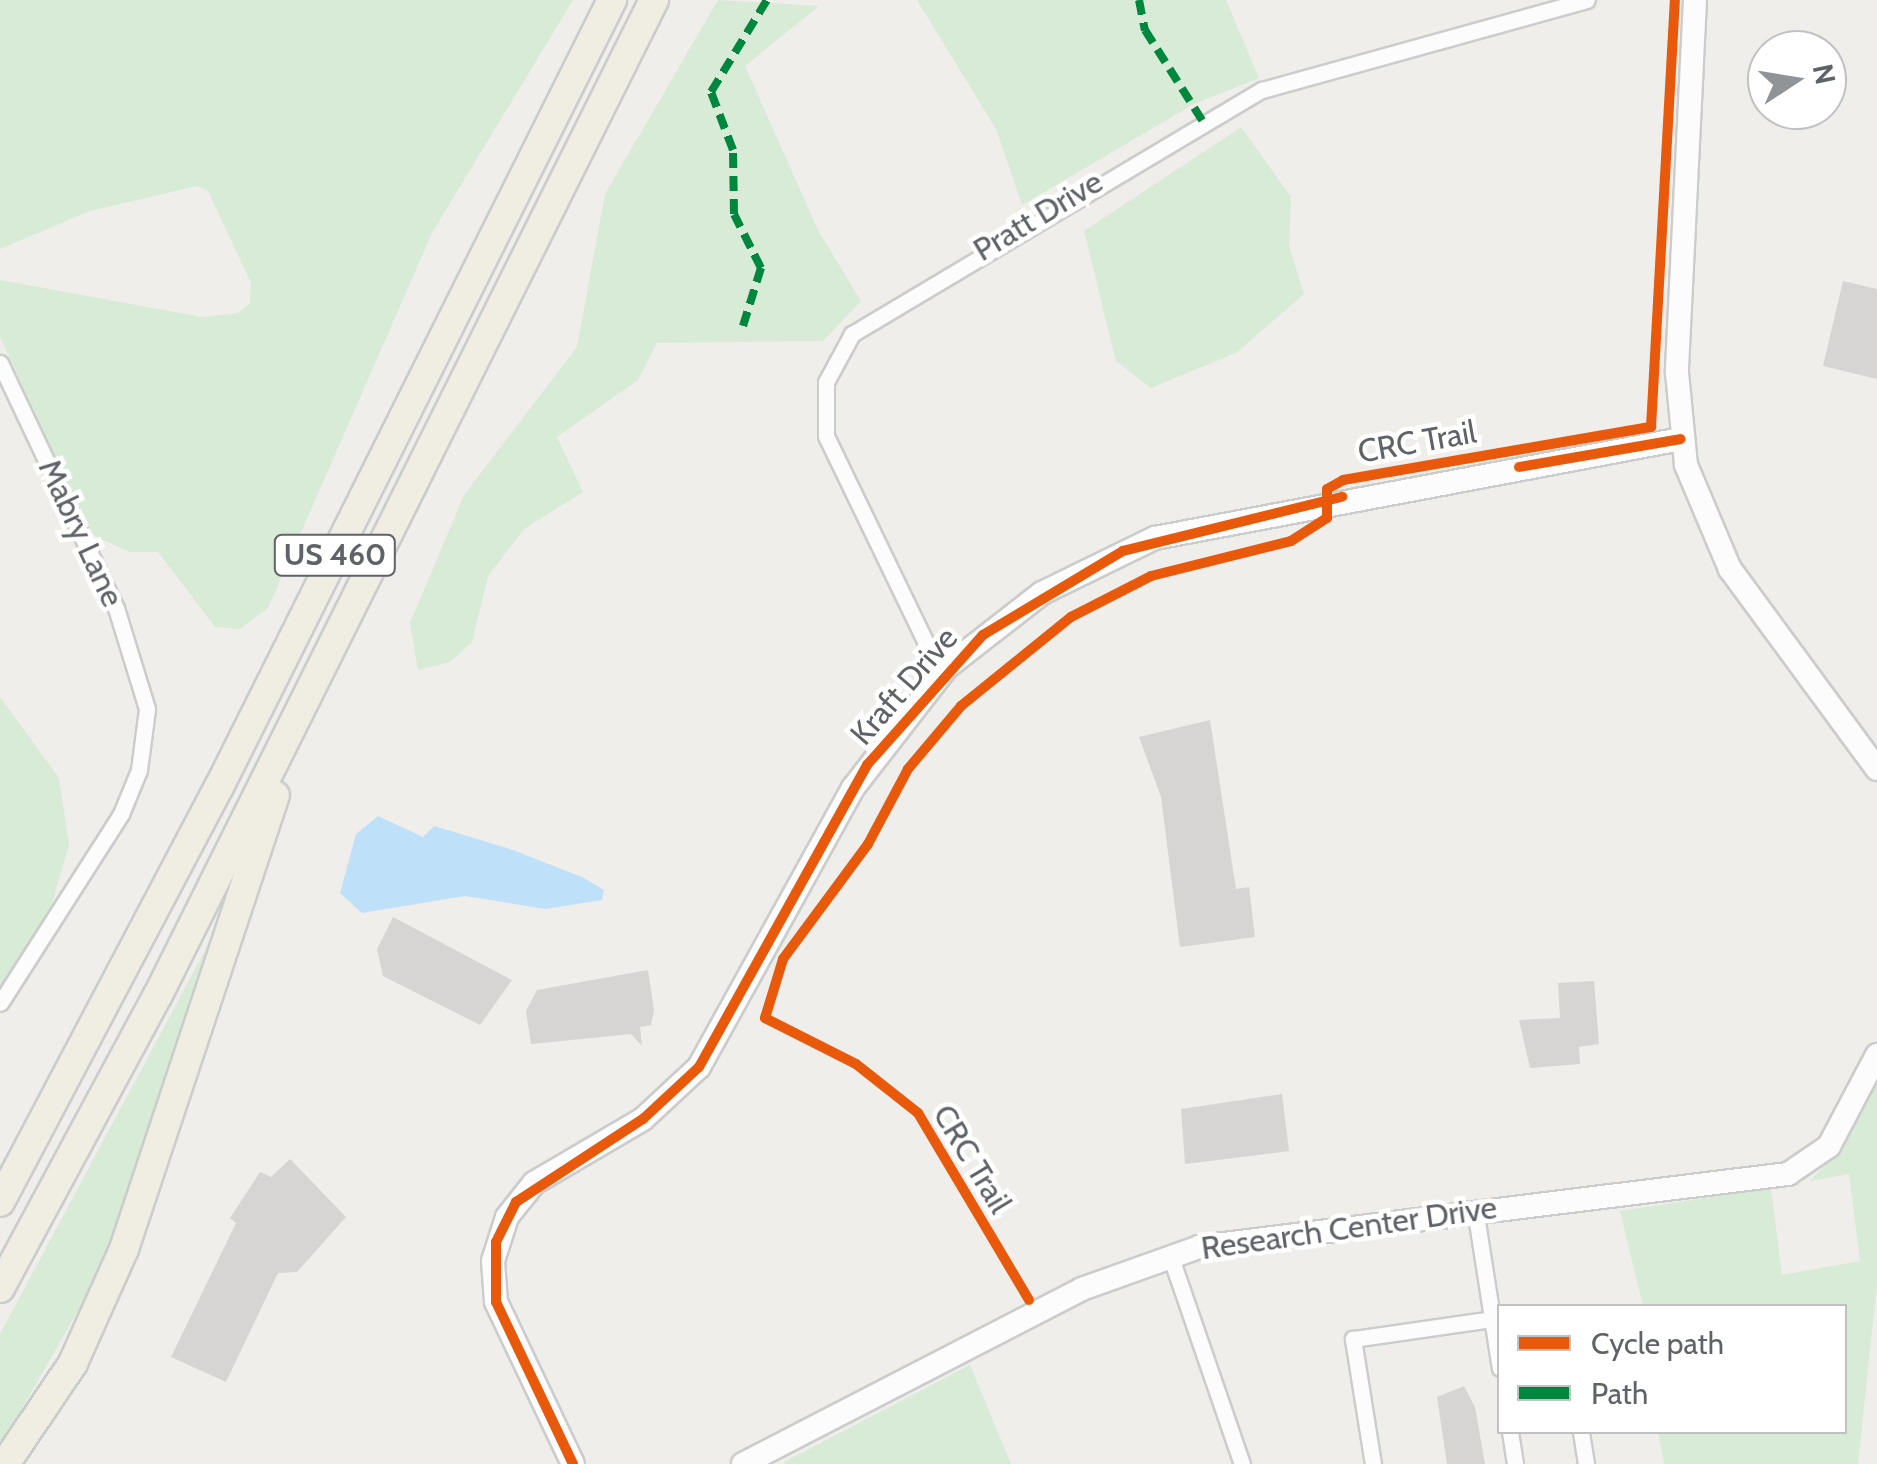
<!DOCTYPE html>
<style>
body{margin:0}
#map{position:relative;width:1877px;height:1464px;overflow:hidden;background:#efeeea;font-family:Cabin,sans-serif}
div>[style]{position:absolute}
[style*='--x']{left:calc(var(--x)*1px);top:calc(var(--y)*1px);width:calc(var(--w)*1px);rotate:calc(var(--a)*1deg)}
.green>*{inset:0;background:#d8ebd6}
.water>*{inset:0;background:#bfe0f9}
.building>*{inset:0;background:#d6d5d3}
.roads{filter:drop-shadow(2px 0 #cbcccc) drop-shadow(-2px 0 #cbcccc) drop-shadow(0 2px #cbcccc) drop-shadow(0 -2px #cbcccc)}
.street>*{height:15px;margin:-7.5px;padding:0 7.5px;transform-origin:7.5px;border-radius:7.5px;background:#fdfcfc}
.secondary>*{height:22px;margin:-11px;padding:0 11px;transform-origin:11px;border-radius:11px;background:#fdfcfc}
.highway>*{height:28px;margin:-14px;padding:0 14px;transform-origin:14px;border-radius:14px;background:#f0ede3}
.quiet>*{height:8px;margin-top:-4px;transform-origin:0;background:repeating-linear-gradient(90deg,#00873e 0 15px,transparent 0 23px)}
.cycleway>*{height:10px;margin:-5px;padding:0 5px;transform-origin:5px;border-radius:5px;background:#e8590c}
span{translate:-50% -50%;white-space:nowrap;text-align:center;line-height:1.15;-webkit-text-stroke:9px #fff;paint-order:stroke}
.shield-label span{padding:2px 8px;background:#fff;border:2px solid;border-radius:8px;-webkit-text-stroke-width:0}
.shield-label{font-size:30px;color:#5f6368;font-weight:700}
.street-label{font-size:32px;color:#5f6368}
.legend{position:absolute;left:1497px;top:1304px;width:350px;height:130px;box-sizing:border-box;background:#fff;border:2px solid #bfc1c3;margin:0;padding:12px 18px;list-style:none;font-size:30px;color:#5f6368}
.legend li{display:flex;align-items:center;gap:20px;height:50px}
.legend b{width:50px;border:2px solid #bfc1c3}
.north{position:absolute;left:1747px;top:30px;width:100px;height:100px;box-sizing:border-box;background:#fff;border:2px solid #bfc1c3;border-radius:50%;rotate:78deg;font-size:28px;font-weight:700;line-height:40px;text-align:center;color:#5f6368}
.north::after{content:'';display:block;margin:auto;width:35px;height:45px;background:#919496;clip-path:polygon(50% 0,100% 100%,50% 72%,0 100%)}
</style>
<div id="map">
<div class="green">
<div style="clip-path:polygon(0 0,573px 0,432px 233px,268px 608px,240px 629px,215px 627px,158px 552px,130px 552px,92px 535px,0 337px,0 280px,202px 317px,238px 313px,250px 303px,251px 283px,208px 191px,197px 186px,90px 211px,0 249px)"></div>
<div style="clip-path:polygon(718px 0,819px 6px,745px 66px,818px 230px,861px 301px,823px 341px,657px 343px,638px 380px,557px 437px,583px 492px,524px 529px,488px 576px,472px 642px,450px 662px,418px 670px,410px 623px,464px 495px,577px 347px,605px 194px)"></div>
<div style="clip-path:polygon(917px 0,1226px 0,1259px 78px,1194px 104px,1022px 205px,996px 129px)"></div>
<div style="clip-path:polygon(1241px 127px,1291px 197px,1289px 246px,1304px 294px,1236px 353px,1151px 388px,1116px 361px,1084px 231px)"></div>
<div style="clip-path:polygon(0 697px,59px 778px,69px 845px,45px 928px,0 991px)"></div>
<div style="clip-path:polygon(218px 926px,99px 1274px,0 1447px,0 1334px)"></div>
<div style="clip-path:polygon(1877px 1081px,1877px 1283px,1858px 1464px,1664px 1464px,1658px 1432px,1844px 1432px,1844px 1306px,1643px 1306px,1620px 1211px,1771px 1188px,1782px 1275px,1860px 1261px,1849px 1174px,1810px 1181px,1844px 1145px)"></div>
<div style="clip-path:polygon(970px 1365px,1011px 1464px,784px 1464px,784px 1462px)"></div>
</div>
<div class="water">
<div style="clip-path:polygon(378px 816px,423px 837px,434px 826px,513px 850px,584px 878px,604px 890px,602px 900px,545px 909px,465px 896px,362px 913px,340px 893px,356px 834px)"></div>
</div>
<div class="building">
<div style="clip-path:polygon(1843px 281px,1877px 289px,1877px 379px,1823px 366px)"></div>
<div style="clip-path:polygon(1210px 720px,1236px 889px,1249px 887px,1255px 937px,1180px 947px,1161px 797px,1139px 737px)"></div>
<div style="clip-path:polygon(393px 917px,512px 980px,480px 1025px,383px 976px,377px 949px)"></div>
<div style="clip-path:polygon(648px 970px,654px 1010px,651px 1025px,640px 1027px,642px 1046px,631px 1034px,531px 1044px,526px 1011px,537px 990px)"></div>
<div style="clip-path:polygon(1594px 981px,1599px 1044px,1579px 1047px,1580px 1064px,1530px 1068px,1519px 1020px,1560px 1018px,1558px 983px)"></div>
<div style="clip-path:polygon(1282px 1094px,1289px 1151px,1185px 1164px,1181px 1109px)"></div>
<div style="clip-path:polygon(290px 1159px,346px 1217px,297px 1272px,278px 1273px,226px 1382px,171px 1357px,236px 1223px,230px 1218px,260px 1172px,271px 1177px)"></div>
<div style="clip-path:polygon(1464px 1386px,1475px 1407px,1485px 1464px,1447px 1464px,1437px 1397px)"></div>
</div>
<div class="roads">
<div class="street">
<div style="--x:0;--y:363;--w:271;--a:64.7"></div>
<div style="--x:116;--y:608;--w:106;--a:72.9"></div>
<div style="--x:147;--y:709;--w:62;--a:97.5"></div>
<div style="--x:139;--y:770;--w:48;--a:112.2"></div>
<div style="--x:121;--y:814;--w:224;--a:122.6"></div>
<div style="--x:941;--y:674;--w:264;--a:-115.8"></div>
<div style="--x:826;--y:436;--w:54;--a:-90"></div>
<div style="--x:826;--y:382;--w:55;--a:-61.6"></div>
<div style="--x:852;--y:334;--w:477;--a:-30.8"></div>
<div style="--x:1262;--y:90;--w:337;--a:-15.5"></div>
<div style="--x:1475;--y:1209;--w:161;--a:81.1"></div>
<div style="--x:1170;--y:1255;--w:221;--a:71"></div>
<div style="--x:1510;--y:1432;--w:32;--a:81"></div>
<div style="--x:1581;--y:1432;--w:32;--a:81"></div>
<div style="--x:1373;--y:1464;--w:127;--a:-99.1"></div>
<div style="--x:1353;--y:1339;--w:139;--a:-8.2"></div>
</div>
<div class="secondary">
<div style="--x:1695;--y:0;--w:373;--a:92.8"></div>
<div style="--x:1677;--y:373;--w:92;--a:84.4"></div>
<div style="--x:1686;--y:465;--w:113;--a:67.1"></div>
<div style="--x:1730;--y:569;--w:248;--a:53.7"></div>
<div style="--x:573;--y:1464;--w:179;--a:-115.4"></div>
<div style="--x:496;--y:1302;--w:41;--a:-94.2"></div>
<div style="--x:493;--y:1261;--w:46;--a:-72.3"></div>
<div style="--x:507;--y:1217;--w:43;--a:-51.5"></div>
<div style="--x:534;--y:1183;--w:126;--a:-30.4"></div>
<div style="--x:643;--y:1119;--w:76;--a:-42.9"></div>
<div style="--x:699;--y:1067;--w:319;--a:-61.1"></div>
<div style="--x:853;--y:788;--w:153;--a:-52.2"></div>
<div style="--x:947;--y:667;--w:120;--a:-37.9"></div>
<div style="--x:1042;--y:593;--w:126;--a:-26"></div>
<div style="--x:1155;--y:538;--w:535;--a:-10.66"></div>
<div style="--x:743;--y:1464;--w:382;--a:-27.3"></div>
<div style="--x:1082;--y:1289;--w:124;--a:-19.7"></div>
<div style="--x:1199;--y:1247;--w:594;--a:-7.07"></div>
<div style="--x:1788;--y:1174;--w:50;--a:-34.3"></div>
<div style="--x:1829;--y:1146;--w:103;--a:-62.2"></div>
</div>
<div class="highway">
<div style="--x:0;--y:1202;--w:469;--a:-62.2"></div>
<div style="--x:219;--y:787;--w:880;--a:-63.46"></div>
<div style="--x:0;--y:1288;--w:333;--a:-61.7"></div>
<div style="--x:158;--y:995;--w:1112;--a:-63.5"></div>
<div style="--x:5;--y:1464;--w:122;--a:-56"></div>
<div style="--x:73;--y:1363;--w:125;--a:-65.9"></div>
<div style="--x:124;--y:1249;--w:478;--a:-71.6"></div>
</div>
</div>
<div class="quiet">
<div style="--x:1139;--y:0;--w:31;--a:79"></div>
<div style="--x:1145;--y:30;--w:107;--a:57.7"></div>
<div style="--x:743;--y:326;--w:61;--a:-72.8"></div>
<div style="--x:761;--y:268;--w:60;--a:-116.6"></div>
<div style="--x:734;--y:214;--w:64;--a:-90.9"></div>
<div style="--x:733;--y:150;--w:62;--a:-110.8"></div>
<div style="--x:711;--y:92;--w:108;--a:-58.7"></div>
</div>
<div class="cycleway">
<div style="--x:1519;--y:467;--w:164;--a:-9.8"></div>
<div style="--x:1029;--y:1300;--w:217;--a:-120.7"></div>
<div style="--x:918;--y:1113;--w:79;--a:-141.7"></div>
<div style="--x:856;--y:1064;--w:102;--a:-153.2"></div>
<div style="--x:765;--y:1018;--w:62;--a:-73"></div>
<div style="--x:783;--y:959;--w:143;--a:-53.5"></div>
<div style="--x:868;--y:844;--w:85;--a:-61.9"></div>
<div style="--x:908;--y:769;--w:82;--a:-49.9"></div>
<div style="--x:961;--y:706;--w:141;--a:-39"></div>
<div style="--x:1071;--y:617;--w:90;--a:-27.1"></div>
<div style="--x:1151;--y:576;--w:144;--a:-14"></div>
<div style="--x:1291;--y:541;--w:43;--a:-32.6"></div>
<div style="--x:1327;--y:518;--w:29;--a:-90"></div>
<div style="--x:1327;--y:489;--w:18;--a:-29"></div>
<div style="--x:1343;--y:480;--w:313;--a:-9.8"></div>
<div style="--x:1651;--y:427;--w:428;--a:-86.8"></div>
<div style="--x:573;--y:1464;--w:179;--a:-115.4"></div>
<div style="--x:496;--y:1302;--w:60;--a:-90"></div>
<div style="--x:496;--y:1242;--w:45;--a:-63.4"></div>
<div style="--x:516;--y:1202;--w:152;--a:-33.2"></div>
<div style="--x:643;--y:1119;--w:76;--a:-42.9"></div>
<div style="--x:699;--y:1067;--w:346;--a:-60.9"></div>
<div style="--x:867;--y:765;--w:174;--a:-48.3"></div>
<div style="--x:983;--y:635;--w:163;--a:-31"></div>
<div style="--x:1123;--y:551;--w:226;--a:-13.9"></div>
</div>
<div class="shield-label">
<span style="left:335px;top:555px">US 460</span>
</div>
<div class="street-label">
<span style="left:1038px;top:216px;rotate:-31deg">Pratt Drive</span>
<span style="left:1417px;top:442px;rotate:-10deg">CRC Trail</span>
<span style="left:81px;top:533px;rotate:65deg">Mabry Lane</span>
<span style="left:904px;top:686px;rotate:-49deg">Kraft Drive</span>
<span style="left:972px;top:1159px;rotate:59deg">CRC Trail</span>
<span style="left:1349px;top:1228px;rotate:-8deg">Research Center Drive</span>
</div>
<ul class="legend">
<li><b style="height:12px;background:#e8590c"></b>Cycle path</li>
<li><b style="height:12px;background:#00873e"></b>Path</li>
</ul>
<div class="north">N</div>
</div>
